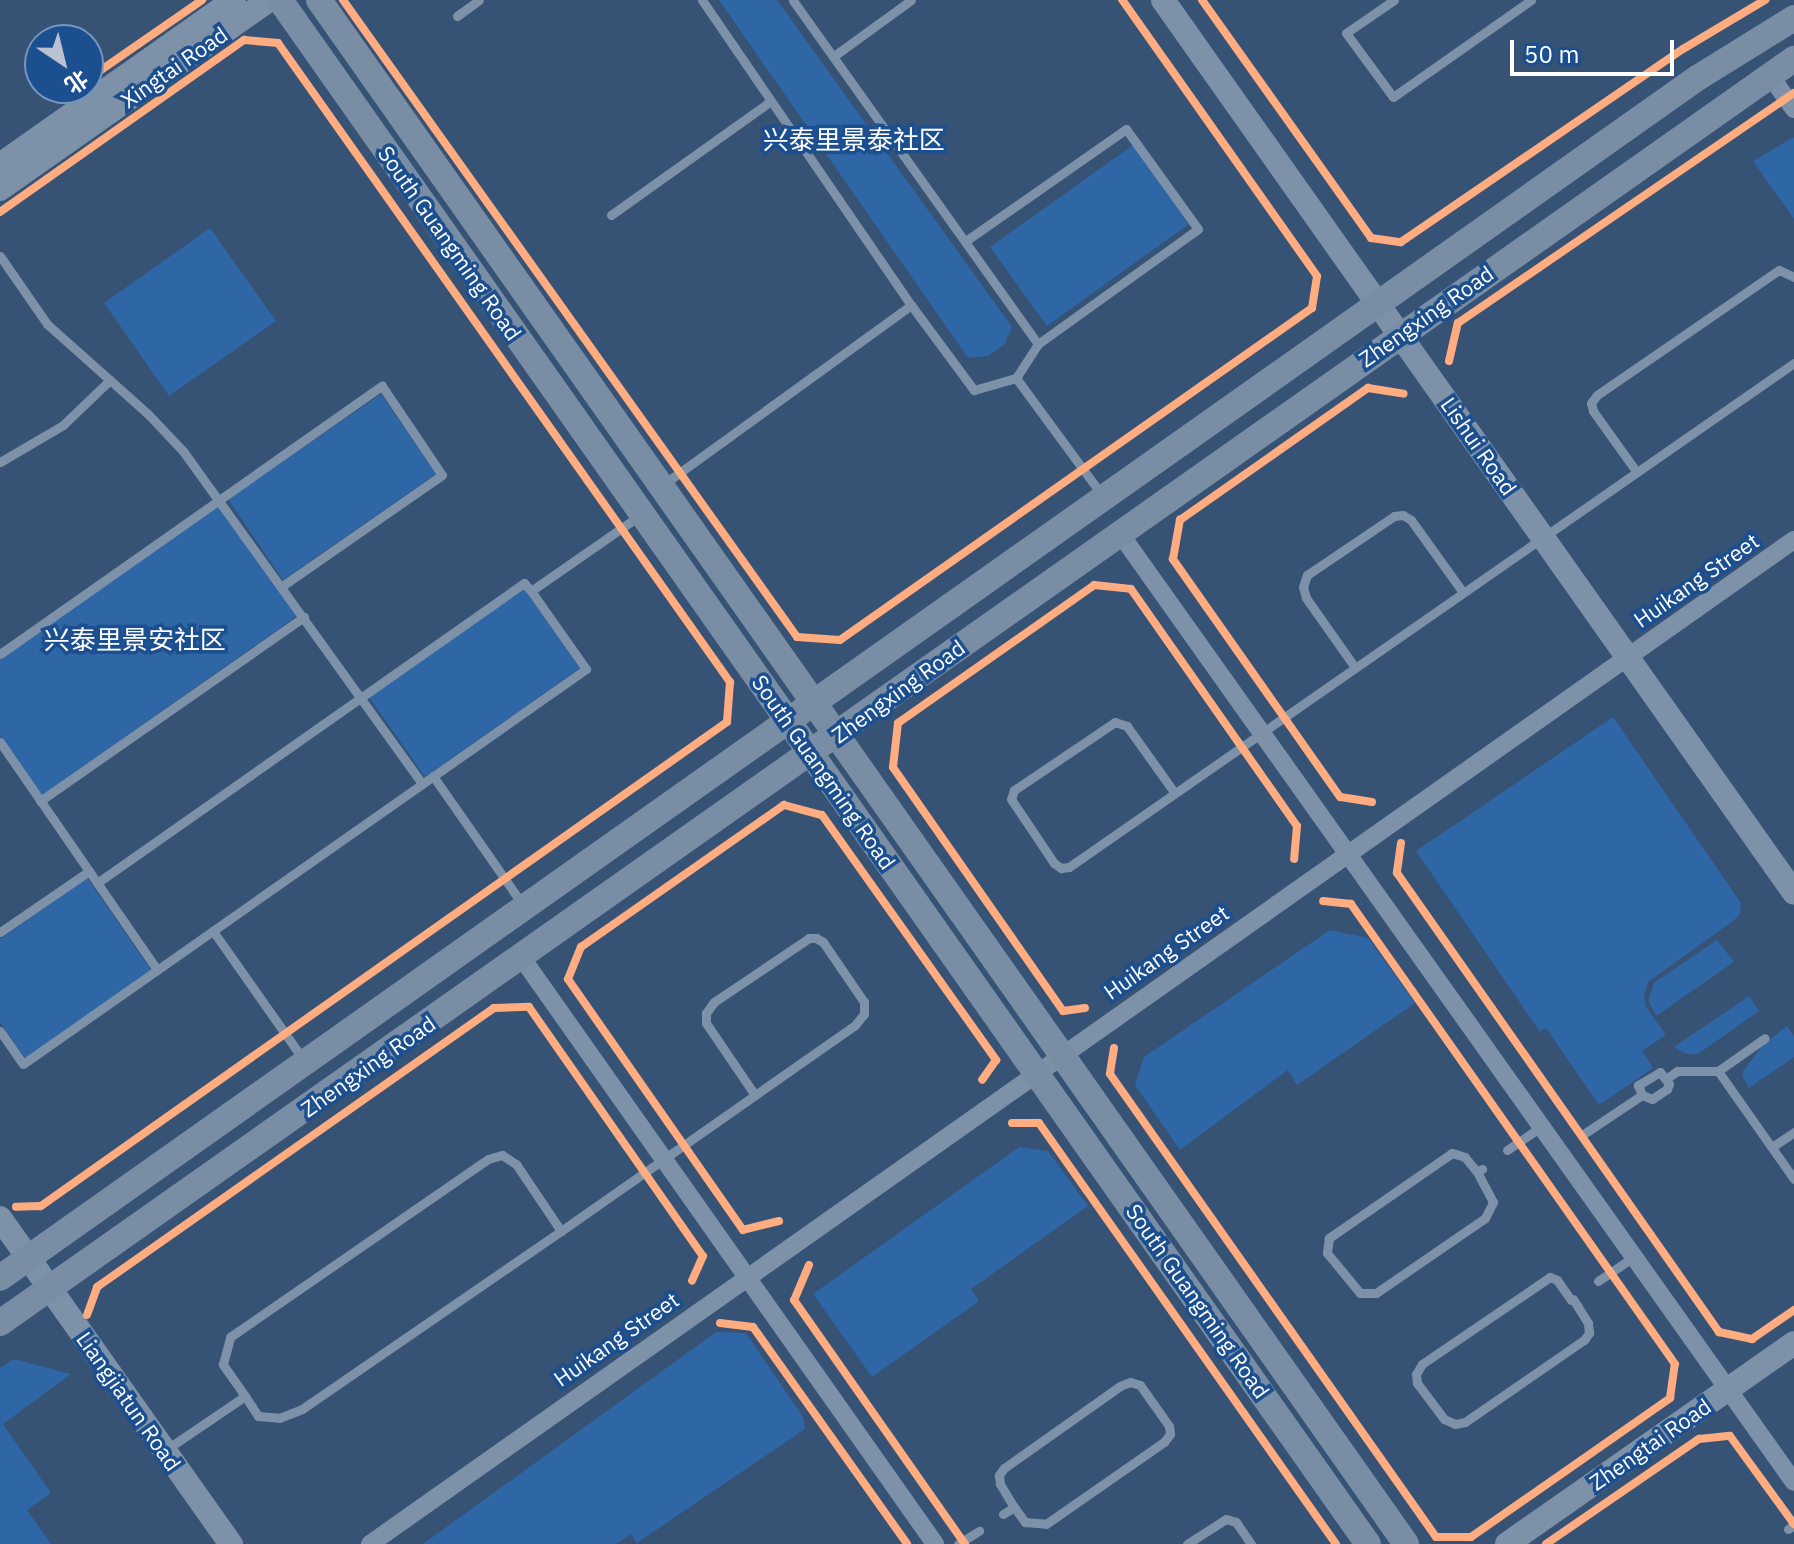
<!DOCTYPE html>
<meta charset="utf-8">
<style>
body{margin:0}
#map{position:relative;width:1794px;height:1544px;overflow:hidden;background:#365274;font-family:"IBM Plex Sans","Noto Sans SC",sans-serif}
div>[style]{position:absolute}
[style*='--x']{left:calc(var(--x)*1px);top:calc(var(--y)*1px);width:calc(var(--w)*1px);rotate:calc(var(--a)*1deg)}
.green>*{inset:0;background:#2f66a5}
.service>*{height:9px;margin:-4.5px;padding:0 4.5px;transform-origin:4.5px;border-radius:4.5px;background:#7d92a8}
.minor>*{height:18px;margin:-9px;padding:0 9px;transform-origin:9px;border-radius:9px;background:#7d92a8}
.tertiary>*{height:24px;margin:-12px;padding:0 12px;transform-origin:12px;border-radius:12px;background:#7d92a8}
.secondary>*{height:26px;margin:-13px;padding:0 13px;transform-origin:13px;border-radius:13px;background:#798da4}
.cycleway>*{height:8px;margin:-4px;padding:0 4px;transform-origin:4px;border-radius:4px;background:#ffac80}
span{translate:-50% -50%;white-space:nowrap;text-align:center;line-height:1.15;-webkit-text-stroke:7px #1b4f8f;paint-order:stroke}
.street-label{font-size:22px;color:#fff}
.quarter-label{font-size:26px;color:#fff}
.north{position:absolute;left:24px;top:24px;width:80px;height:80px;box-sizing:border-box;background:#1b4f8f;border:2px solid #7695bc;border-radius:50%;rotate:145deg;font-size:22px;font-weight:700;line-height:32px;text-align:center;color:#fff}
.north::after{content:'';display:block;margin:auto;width:28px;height:36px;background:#b9c2ce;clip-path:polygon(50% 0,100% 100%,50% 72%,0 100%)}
.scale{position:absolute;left:1510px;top:40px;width:164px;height:36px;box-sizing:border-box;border:4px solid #fff;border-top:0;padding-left:10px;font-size:24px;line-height:28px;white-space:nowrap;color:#fff;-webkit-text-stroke:6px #1b4f8f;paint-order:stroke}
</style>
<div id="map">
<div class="green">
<div style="clip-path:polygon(719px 0,777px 0,1012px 327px,1005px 344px,988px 356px,968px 358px)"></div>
<div style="clip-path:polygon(1794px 137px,1794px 219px,1753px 161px)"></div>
<div style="clip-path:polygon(1133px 145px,1189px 224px,1047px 326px,990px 247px)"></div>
<div style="clip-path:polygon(210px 228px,276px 321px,169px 396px,104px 303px)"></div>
<div style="clip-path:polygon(381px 394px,436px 474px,283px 580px,228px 499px)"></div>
<div style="clip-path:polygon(219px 505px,297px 616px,42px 795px,0 735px,0 658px)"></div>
<div style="clip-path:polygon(523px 588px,580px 668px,425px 777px,369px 697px)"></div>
<div style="clip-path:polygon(1613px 717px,1741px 903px,1740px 914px,1733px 921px,1648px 982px,1644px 996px,1646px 1007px,1666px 1035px,1642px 1051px,1653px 1068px,1599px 1105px,1546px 1028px,1540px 1032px,1416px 851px)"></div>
<div style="clip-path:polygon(87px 878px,151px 970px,26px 1059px,0 1022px,0 939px)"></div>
<div style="clip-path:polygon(1330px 930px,1368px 938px,1415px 1003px,1297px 1085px,1288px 1070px,1180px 1150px,1135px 1085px,1144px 1057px)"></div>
<div style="clip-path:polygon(1717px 940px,1734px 962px,1656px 1016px,1648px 1000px,1654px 983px)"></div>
<div style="clip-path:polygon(1749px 996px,1759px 1011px,1698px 1054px,1686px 1054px,1674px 1047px)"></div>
<div style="clip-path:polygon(1787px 1026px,1794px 1036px,1794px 1057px,1749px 1088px,1742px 1075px,1746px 1067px,1764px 1044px)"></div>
<div style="clip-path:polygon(1019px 1147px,1048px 1151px,1088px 1206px,971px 1289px,979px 1301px,872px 1377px,813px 1294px)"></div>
<div style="clip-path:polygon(716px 1332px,746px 1333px,803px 1417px,805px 1429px,637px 1543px,631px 1534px,616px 1544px,423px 1544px)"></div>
<div style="clip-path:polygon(14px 1359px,71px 1374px,3px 1424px,51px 1493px,27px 1510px,51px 1544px,0 1544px,0 1368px)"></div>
</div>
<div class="service">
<div style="--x:702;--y:0;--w:370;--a:55.6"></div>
<div style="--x:911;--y:305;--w:106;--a:53.5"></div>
<div style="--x:974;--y:390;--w:44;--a:-15.9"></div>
<div style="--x:1016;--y:378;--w:40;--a:-57.1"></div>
<div style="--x:1038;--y:344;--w:422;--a:-125.5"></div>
<div style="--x:1394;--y:0;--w:58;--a:145.5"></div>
<div style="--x:1346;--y:33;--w:79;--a:53.7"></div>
<div style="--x:1393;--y:97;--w:169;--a:-35.1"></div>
<div style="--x:457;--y:16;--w:27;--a:-36"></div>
<div style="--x:834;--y:56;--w:95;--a:-36"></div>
<div style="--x:611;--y:215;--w:196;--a:-35.5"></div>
<div style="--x:967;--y:240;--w:194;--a:-34.9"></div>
<div style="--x:1126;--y:129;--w:123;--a:54.2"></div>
<div style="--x:1198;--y:229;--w:197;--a:144.3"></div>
<div style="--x:0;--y:256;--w:83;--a:55.3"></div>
<div style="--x:47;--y:324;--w:135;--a:41.7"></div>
<div style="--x:148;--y:414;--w:51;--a:46.6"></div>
<div style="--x:183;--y:451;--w:410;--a:54.3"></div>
<div style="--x:1016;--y:378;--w:145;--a:53.7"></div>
<div style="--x:0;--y:462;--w:73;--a:-30.4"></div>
<div style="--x:63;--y:425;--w:65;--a:-43.8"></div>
<div style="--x:1636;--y:471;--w:74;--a:-125.6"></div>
<div style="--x:1593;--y:411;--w:8;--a:-104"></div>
<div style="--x:1591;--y:403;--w:10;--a:-53"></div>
<div style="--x:1597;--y:395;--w:221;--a:-34.5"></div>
<div style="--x:1779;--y:270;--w:17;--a:25"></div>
<div style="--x:664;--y:484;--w:305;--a:-35.9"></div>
<div style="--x:0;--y:654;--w:467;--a:-35.1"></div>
<div style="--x:382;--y:386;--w:107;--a:56"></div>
<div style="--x:442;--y:475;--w:195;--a:145.2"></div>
<div style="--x:1354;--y:666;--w:83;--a:-125.2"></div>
<div style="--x:1306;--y:598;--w:11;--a:-105"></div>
<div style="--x:1303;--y:587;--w:13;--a:-72"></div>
<div style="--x:1307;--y:575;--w:105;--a:-34.1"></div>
<div style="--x:1394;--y:516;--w:9;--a:-6"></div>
<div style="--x:1403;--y:515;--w:9;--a:32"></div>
<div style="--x:1411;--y:520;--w:87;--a:54.3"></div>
<div style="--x:0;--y:742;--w:277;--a:55.4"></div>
<div style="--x:433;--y:776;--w:157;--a:55.1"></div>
<div style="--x:1174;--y:792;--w:81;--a:-125.5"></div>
<div style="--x:1127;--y:726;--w:13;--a:-162"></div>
<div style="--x:1115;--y:722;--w:122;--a:146"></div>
<div style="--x:1014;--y:790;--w:9;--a:108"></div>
<div style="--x:1011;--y:799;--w:77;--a:56.1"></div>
<div style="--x:1054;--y:863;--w:9;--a:36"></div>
<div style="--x:1061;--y:868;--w:8;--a:-7"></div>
<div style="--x:1069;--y:867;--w:883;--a:-34.81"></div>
<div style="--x:40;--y:801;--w:322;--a:-34.9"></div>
<div style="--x:97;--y:883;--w:522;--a:-35.09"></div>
<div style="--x:524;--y:583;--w:11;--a:49"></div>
<div style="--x:213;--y:931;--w:156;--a:54.9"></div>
<div style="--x:0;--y:932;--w:108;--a:-34.4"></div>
<div style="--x:0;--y:1031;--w:40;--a:55.1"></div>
<div style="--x:23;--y:1064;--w:688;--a:-35.05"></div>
<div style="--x:586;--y:669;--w:95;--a:-125.2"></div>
<div style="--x:531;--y:591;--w:131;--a:-34.8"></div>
<div style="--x:1718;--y:1071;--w:132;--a:54.9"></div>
<div style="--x:1666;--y:1079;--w:14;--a:-36"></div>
<div style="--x:1677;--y:1071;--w:41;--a:0"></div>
<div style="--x:1718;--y:1071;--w:57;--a:-35.1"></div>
<div style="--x:1582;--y:1135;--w:72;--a:-33.7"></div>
<div style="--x:1642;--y:1095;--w:11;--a:22"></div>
<div style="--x:1652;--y:1099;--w:18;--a:-34"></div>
<div style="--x:1667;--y:1089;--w:5;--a:-68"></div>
<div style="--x:1669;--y:1084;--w:15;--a:-127"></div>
<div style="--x:1660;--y:1072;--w:26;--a:149"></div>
<div style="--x:1638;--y:1085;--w:11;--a:68"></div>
<div style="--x:1772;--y:1147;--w:27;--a:-34"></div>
<div style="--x:1507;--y:1150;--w:42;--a:-34.4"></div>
<div style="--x:1477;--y:1172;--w:19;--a:-129"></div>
<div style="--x:1465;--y:1157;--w:14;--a:-163"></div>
<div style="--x:1452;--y:1153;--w:150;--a:145.4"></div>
<div style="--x:1329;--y:1238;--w:15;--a:98"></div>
<div style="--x:1327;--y:1253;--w:52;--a:50.5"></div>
<div style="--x:1360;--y:1293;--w:16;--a:0"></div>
<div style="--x:1376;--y:1293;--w:132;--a:-34.5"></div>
<div style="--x:1485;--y:1218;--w:18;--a:-63"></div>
<div style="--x:1493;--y:1202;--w:34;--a:-118"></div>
<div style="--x:1477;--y:1172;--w:6;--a:-31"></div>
<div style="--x:1598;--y:1281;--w:45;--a:-34"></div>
<div style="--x:1571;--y:1300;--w:24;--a:-125"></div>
<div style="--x:1557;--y:1280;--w:8;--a:-157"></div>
<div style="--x:1550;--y:1277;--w:155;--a:145.8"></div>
<div style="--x:1422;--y:1364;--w:12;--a:121"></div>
<div style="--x:1416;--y:1374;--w:9;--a:84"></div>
<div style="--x:1417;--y:1383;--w:45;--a:53.1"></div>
<div style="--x:1444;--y:1419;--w:12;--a:24"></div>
<div style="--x:1455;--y:1424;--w:10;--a:-11"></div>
<div style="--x:1465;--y:1422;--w:145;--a:-34.6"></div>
<div style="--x:1584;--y:1340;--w:9;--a:-54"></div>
<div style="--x:1589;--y:1333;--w:10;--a:-96"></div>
<div style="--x:1588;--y:1323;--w:28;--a:-122"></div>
<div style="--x:245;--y:1396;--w:39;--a:-125"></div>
<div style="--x:223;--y:1364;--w:28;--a:-75"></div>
<div style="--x:230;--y:1337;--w:313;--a:-34.6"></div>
<div style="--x:488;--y:1159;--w:15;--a:-16"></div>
<div style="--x:502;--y:1155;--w:17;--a:33"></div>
<div style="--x:516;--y:1164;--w:81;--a:56.1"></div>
<div style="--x:167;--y:1449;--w:94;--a:-34.2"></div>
<div style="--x:245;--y:1396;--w:24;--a:57"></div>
<div style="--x:258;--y:1416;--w:21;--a:5"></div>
<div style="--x:279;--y:1418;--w:25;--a:-21"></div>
<div style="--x:302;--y:1409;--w:314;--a:-34.5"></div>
<div style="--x:561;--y:1231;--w:359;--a:-35"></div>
<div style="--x:855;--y:1025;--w:14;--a:-51"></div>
<div style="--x:864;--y:1014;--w:12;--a:-90"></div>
<div style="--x:864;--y:1002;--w:73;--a:-124.3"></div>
<div style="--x:823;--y:942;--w:8;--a:-150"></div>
<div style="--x:816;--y:938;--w:7;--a:180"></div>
<div style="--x:809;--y:938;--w:115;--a:146"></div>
<div style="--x:714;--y:1002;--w:14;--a:126"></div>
<div style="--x:706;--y:1013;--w:10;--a:90"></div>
<div style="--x:706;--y:1023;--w:87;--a:55.8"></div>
<div style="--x:1003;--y:1514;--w:13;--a:-32"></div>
<div style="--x:1014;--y:1507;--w:19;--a:54"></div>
<div style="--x:1025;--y:1522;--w:21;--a:5"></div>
<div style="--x:1046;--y:1524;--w:144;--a:-34.8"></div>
<div style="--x:1164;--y:1442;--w:10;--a:-53"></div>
<div style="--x:1170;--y:1434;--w:8;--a:-97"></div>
<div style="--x:1169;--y:1426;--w:50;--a:-125.3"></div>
<div style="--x:1140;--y:1385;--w:10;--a:-163"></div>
<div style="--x:1130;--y:1382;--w:11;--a:158"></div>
<div style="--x:1120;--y:1386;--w:142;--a:144.7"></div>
<div style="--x:1004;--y:1468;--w:9;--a:126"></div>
<div style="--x:999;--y:1475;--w:9;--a:84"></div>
<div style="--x:1000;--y:1484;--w:27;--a:59"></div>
<div style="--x:1788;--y:1529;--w:7;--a:-34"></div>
<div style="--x:958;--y:1544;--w:25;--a:-32"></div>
<div style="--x:1187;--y:1544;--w:46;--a:-32.7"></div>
<div style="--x:1226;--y:1519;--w:10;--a:17"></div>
<div style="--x:1236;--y:1522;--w:27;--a:56"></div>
</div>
<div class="minor">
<div style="--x:1769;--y:74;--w:43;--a:54.5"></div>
<div style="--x:1119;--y:532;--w:1165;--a:54.61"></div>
<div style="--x:522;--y:958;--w:717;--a:54.82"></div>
<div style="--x:370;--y:1544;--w:1742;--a:-35.19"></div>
</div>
<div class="tertiary">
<div style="--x:1163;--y:0;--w:1093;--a:54.75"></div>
<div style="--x:0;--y:165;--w:286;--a:-35.2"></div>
<div style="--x:0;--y:189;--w:329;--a:-35.1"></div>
<div style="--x:0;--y:1218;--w:400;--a:54.7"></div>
<div style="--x:1507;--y:1544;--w:350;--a:-35"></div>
</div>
<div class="secondary">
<div style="--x:280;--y:0;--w:1889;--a:54.83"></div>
<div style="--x:319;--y:0;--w:1888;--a:54.85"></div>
<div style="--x:0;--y:1278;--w:2081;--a:-35.26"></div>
<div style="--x:1699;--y:77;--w:112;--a:-31.8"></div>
<div style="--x:0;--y:1323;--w:2195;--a:-35.17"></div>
</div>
<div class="cycleway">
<div style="--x:343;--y:0;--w:782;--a:54.52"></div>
<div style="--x:797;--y:637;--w:43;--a:4"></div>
<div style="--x:840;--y:640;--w:577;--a:-35.12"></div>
<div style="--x:1312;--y:308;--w:32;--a:-81"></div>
<div style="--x:1317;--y:276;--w:338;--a:-125.2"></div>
<div style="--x:1202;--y:0;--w:292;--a:54.6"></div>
<div style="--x:1371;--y:238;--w:30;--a:8"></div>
<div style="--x:1401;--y:242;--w:342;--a:-34.4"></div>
<div style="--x:1683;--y:49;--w:96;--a:-30.9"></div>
<div style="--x:88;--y:79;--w:139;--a:-34.7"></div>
<div style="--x:0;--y:212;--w:299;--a:-35.2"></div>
<div style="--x:244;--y:40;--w:34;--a:5"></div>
<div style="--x:278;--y:43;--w:783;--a:54.73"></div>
<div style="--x:730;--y:682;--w:40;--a:94.3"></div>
<div style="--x:727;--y:722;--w:840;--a:144.8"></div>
<div style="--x:41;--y:1206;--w:25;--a:178"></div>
<div style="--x:1449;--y:361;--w:39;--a:-77"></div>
<div style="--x:1458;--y:323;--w:407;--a:-34.4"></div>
<div style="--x:1372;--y:802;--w:32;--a:-171"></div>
<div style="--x:1340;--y:797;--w:291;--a:-125.1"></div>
<div style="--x:1173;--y:559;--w:40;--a:-80"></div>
<div style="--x:1180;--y:520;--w:230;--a:-35.1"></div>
<div style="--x:1368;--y:388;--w:36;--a:9"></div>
<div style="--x:1401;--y:843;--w:30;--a:98"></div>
<div style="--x:1397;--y:873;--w:561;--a:54.95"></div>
<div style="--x:1719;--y:1332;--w:34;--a:12"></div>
<div style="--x:1752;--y:1339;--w:51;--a:-34.6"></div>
<div style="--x:1085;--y:1008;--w:22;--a:172"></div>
<div style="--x:1063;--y:1011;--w:297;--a:-124.9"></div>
<div style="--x:893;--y:767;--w:44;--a:-83.5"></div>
<div style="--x:898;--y:723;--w:240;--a:-35.1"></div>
<div style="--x:1094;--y:585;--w:37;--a:6"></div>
<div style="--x:1131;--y:589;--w:289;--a:55"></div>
<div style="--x:1297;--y:826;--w:33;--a:95"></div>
<div style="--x:1114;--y:1048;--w:26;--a:99"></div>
<div style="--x:1110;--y:1074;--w:566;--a:54.85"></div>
<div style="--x:1436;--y:1537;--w:35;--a:0"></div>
<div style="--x:1471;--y:1537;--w:243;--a:-34.9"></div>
<div style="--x:1670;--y:1398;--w:34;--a:-82"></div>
<div style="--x:1675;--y:1364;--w:563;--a:-125.16"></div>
<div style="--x:1351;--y:904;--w:28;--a:-174"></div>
<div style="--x:1012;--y:1123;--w:27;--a:0"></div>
<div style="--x:1039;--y:1123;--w:515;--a:54.8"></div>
<div style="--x:779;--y:1221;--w:37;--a:166"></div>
<div style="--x:743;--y:1230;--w:306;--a:-124.9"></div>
<div style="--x:568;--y:979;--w:35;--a:-68"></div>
<div style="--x:581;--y:947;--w:248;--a:-35"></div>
<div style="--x:784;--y:805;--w:39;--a:15"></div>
<div style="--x:822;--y:815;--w:301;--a:54.6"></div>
<div style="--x:996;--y:1060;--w:24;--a:125"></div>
<div style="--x:809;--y:1265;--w:38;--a:113"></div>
<div style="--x:794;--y:1300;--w:298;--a:55"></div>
<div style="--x:87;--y:1315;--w:30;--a:-70"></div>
<div style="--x:97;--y:1287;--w:485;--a:-35.1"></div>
<div style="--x:494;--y:1008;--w:35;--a:-2"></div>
<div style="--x:529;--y:1007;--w:304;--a:55.1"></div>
<div style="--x:703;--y:1256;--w:27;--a:114"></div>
<div style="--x:720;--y:1323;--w:33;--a:7"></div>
<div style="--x:753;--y:1327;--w:266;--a:54.6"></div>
<div style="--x:1546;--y:1544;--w:186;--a:-34.5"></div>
<div style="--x:1699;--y:1439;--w:31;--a:-6"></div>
<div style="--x:1730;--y:1436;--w:109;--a:54"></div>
</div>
<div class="street-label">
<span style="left:174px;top:67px;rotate:-35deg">Xingtai Road</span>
<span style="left:450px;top:243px;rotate:55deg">South Guangming Road</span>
<span style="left:1426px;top:316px;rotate:-35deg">Zhengxing Road</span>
<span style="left:1479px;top:446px;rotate:55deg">Lishui Road</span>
<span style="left:1696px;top:580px;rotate:-35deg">Huikang Street</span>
<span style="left:898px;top:691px;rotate:-36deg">Zhengxing Road</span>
<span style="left:824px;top:772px;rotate:55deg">South Guangming Road</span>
<span style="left:1166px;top:952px;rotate:-35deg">Huikang Street</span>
<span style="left:368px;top:1066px;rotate:-35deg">Zhengxing Road</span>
<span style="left:1198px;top:1301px;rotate:55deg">South Guangming Road</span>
<span style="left:616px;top:1339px;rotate:-35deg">Huikang Street</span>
<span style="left:129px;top:1401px;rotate:55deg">Liangjiatun Road</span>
<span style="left:1650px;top:1444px;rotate:-35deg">Zhengtai Road</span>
</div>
<div class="quarter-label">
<span style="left:854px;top:140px">兴泰里景泰社区</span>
<span style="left:135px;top:640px">兴泰里景安社区</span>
</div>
<div class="north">北</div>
<div class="scale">50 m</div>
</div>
